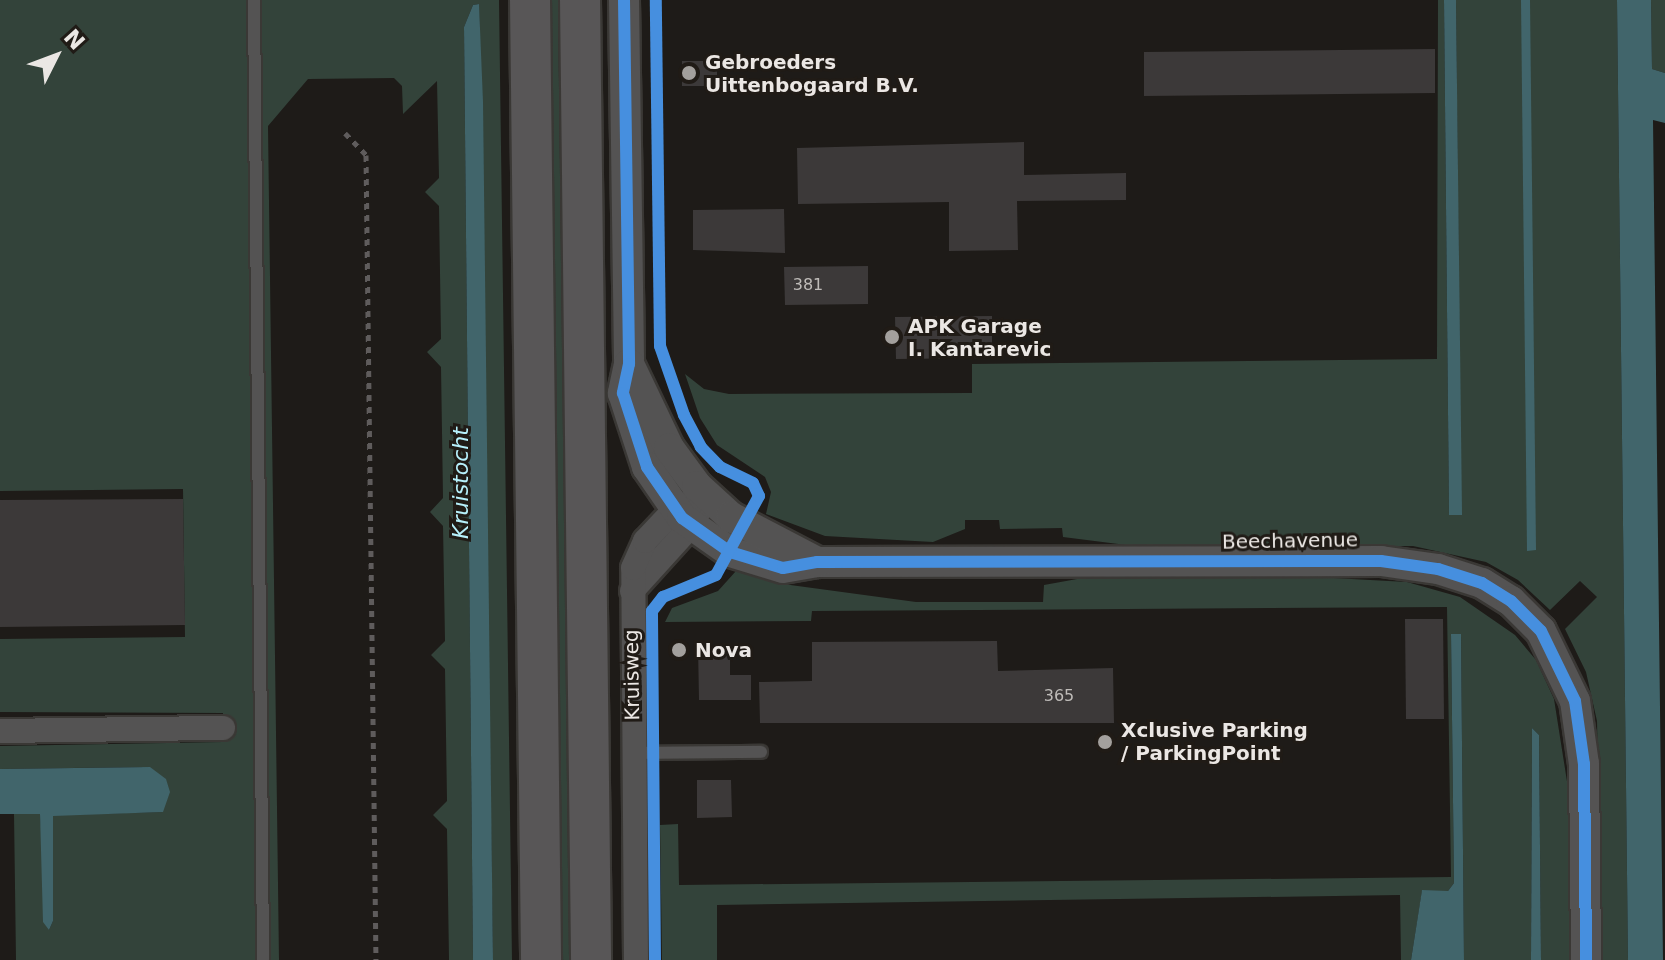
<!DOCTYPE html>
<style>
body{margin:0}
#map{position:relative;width:1665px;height:960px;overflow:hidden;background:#1e1b18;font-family:"DejaVu Sans",sans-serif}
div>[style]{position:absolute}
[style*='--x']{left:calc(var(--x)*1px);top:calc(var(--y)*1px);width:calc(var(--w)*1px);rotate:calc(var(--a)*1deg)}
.green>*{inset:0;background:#33433a}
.water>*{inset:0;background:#41656b}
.building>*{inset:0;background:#3c3939}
.path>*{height:5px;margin-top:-2.5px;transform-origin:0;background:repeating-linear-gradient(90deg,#5f5c5c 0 6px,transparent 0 12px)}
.roads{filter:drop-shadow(2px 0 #3a3835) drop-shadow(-2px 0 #3a3835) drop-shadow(0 2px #3a3835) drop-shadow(0 -2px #3a3835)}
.service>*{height:12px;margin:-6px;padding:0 6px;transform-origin:6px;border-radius:6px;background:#545353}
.minor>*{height:24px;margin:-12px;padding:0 12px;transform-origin:12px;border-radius:12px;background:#545353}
.tertiary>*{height:30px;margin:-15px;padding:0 15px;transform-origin:15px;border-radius:15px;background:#545353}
.trunk>*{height:40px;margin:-20px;padding:0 20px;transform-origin:20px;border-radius:20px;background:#585657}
.cycleway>*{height:12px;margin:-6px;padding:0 6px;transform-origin:6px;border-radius:6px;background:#468fdf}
.dots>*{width:22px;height:22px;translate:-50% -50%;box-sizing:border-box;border:4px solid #201b16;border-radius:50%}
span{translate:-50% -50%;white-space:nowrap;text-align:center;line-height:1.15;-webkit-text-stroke:6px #201b16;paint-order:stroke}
.number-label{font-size:16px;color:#bfbcb9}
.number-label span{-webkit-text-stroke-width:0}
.poi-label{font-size:20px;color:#ebe7e4;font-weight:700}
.left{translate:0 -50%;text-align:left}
.street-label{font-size:20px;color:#ebe7e4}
.water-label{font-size:22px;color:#b6f0fb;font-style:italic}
.north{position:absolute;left:16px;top:16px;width:80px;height:80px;-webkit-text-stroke:6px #201b16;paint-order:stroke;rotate:48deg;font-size:22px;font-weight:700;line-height:32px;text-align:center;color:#ebe7e4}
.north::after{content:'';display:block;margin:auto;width:28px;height:36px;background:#ebe7e4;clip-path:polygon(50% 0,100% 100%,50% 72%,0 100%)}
</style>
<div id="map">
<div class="green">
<div style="clip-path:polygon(0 0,499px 0,512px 960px,493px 960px,479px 4px,473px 5px,464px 27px,473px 960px,449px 960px,447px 829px,433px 815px,447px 801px,445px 669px,431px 655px,445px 641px,443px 526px,430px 512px,443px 498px,441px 367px,427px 352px,441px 339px,439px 206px,425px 192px,439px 178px,437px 81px,403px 114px,402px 86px,394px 78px,308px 79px,268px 126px,279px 960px,16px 960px,14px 814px,40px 814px,49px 930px,53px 921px,53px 815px,163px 812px,142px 767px,0 769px,0 746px,223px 742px,223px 713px,0 712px,0 639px,185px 637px,183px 489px,0 491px)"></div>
<div style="clip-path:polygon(545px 0,558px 0,570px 960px,556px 960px)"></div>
<div style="clip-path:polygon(1438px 0,1444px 0,1449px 515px,1461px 515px,1456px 0,1617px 0,1628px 960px,1602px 960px,1597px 721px,1586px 672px,1565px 629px,1597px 597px,1580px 581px,1550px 610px,1518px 580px,1486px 562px,1413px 546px,1150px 548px,1063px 537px,1062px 528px,1000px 529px,999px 520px,965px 520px,965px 529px,933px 542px,825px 536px,766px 514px,771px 492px,765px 477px,717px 445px,700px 418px,685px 374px,704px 389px,729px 394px,972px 393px,972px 364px,1437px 359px)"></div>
<div style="clip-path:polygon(1651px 0,1665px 0,1665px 73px,1652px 69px)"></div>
<div style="clip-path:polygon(736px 571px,783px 584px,916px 602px,1043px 602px,1044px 585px,1077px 579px,1315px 577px,1407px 582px,1460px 597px,1515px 635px,1536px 660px,1554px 699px,1569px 794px,1571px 960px,1541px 960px,1539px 735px,1532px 728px,1531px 960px,1464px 960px,1461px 634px,1451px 635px,1454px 883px,1448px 891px,1422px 891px,1411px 960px,1401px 960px,1400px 895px,717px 905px,717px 960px,662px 960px,660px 825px,678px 824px,679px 885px,1451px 877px,1447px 607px,812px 611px,811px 621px,665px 622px,672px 608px,718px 591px)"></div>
</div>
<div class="water">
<div style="clip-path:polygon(1444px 0,1456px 0,1462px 515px,1449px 515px)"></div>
<div style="clip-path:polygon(1521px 0,1530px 0,1536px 550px,1527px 551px)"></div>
<div style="clip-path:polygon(1617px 0,1651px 0,1652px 69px,1665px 73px,1665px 123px,1653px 120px,1663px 960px,1628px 960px)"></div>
<div style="clip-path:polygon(479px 4px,483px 102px,493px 960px,473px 960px,464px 27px,473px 5px)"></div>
<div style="clip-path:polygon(1451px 634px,1461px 634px,1464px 960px,1411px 960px,1422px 890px,1448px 891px,1454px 883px)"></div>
<div style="clip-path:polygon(1532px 728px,1539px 735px,1541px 960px,1531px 960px)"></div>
<div style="clip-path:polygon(150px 767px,166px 779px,170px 792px,163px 812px,53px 816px,53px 921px,49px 930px,43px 922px,40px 814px,0 814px,0 769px)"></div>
</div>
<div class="building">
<div style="clip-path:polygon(1435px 49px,1435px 93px,1144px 96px,1144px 52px)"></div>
<div style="clip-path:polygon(682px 61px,717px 61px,717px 86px,682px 86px)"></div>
<div style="clip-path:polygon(1024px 142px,1024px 175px,1126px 173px,1126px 200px,1017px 201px,1018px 250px,949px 251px,949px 202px,798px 204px,797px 148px)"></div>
<div style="clip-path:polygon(784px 209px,785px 253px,693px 250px,693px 210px)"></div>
<div style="clip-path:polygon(868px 266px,868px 304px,785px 305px,784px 267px)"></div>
<div style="clip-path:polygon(992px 316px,992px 358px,896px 359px,895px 317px)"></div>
<div style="clip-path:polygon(183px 499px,185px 625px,0 627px,0 500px)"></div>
<div style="clip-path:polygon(1405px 619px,1443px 619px,1444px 719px,1406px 719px)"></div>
<div style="clip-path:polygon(997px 641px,998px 671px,1113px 668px,1114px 723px,760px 723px,759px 682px,812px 681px,812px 642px)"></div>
<div style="clip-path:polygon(730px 645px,730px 675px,751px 675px,751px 700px,699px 700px,698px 646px)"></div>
<div style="clip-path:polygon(697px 780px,731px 780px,732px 817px,697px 818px)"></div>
</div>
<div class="path">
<div style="--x:345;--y:133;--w:30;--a:46"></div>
<div style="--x:366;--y:155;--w:805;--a:89.29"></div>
</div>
<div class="roads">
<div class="service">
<div style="--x:254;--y:0;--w:960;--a:89.46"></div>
<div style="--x:634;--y:753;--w:127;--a:-0.5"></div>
</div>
<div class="minor">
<div style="--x:632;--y:591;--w:88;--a:-47.8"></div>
<div style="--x:691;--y:526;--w:17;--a:-62"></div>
<div style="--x:0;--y:731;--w:223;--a:-0.8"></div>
<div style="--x:636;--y:960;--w:392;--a:-90.4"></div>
<div style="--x:633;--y:568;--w:30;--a:-66"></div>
<div style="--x:645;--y:541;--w:44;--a:-46.8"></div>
<div style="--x:675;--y:509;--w:34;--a:-24"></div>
</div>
<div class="tertiary">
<div style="--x:624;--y:0;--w:364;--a:89.2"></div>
<div style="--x:629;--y:364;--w:30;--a:102"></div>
<div style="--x:623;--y:393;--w:78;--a:72"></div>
<div style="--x:647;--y:467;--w:62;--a:55.5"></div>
<div style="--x:682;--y:518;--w:59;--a:35.3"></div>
<div style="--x:730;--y:552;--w:55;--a:16.8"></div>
<div style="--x:783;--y:568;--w:35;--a:-10"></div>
<div style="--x:817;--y:562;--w:564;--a:-0.1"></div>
<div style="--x:1381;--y:561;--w:58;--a:8"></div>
<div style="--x:1438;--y:569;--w:46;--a:17.7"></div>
<div style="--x:1482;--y:583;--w:34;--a:32"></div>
<div style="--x:1511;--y:601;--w:42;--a:45"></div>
<div style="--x:1541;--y:631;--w:78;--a:64.1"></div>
<div style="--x:1575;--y:701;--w:64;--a:81.9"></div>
<div style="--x:1584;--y:764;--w:196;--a:89.4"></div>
<div style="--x:629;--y:364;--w:93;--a:64.5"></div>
<div style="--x:669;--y:448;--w:47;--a:53.6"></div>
<div style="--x:697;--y:486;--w:46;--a:42.4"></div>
<div style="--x:731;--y:517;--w:97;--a:27.6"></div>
</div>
<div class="trunk">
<div style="--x:530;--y:0;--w:960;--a:89.34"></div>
<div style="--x:580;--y:0;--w:960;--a:89.34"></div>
</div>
</div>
<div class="cycleway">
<div style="--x:624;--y:0;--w:364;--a:89.2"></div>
<div style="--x:629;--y:364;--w:30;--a:102"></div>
<div style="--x:623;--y:393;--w:78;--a:72"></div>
<div style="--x:647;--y:467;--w:62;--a:55.5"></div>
<div style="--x:682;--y:518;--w:59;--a:35.3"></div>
<div style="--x:730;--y:552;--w:55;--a:16.8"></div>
<div style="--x:783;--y:568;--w:35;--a:-10"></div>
<div style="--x:817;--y:562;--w:564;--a:-0.1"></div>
<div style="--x:1381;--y:561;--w:58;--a:8"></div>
<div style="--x:1438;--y:569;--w:46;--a:17.7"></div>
<div style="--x:1482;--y:583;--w:34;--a:32"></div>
<div style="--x:1511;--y:601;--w:42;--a:45"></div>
<div style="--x:1541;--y:631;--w:78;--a:64.1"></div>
<div style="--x:1575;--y:701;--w:64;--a:81.9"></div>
<div style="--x:1584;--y:764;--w:196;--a:89.4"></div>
<div style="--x:655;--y:960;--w:349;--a:-90.5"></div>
<div style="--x:652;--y:611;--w:18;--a:-52"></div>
<div style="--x:663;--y:597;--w:57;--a:-22.5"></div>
<div style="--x:716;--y:575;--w:90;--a:-61.4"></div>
<div style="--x:759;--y:496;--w:14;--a:-115"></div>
<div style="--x:753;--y:483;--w:37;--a:-154"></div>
<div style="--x:720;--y:467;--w:28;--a:-134"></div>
<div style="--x:701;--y:447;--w:36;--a:-118"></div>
<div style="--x:684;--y:415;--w:73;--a:-109.2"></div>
<div style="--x:660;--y:346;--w:346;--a:-90.7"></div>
</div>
<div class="dots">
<div style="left:689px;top:73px;background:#a3a09d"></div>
<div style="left:892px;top:337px;background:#a3a09d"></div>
<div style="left:679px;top:650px;background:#a3a09d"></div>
<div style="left:1105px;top:742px;background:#a3a09d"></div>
</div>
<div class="number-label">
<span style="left:808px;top:285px">381</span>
<span style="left:1059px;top:696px">365</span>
</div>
<div class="poi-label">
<span class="left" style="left:705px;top:74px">Gebroeders<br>Uittenbogaard B.V.</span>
<span class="left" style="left:908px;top:338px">APK Garage<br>I. Kantarevic</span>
<span class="left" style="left:695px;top:650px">Nova</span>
<span class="left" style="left:1121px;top:742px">Xclusive Parking<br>/ ParkingPoint</span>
</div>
<div class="street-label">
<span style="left:1290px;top:541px;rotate:-1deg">Beechavenue</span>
<span style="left:632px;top:675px;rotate:-91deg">Kruisweg</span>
</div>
<div class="water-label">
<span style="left:461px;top:483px;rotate:-90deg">Kruistocht</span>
</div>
<div class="north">N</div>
</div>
